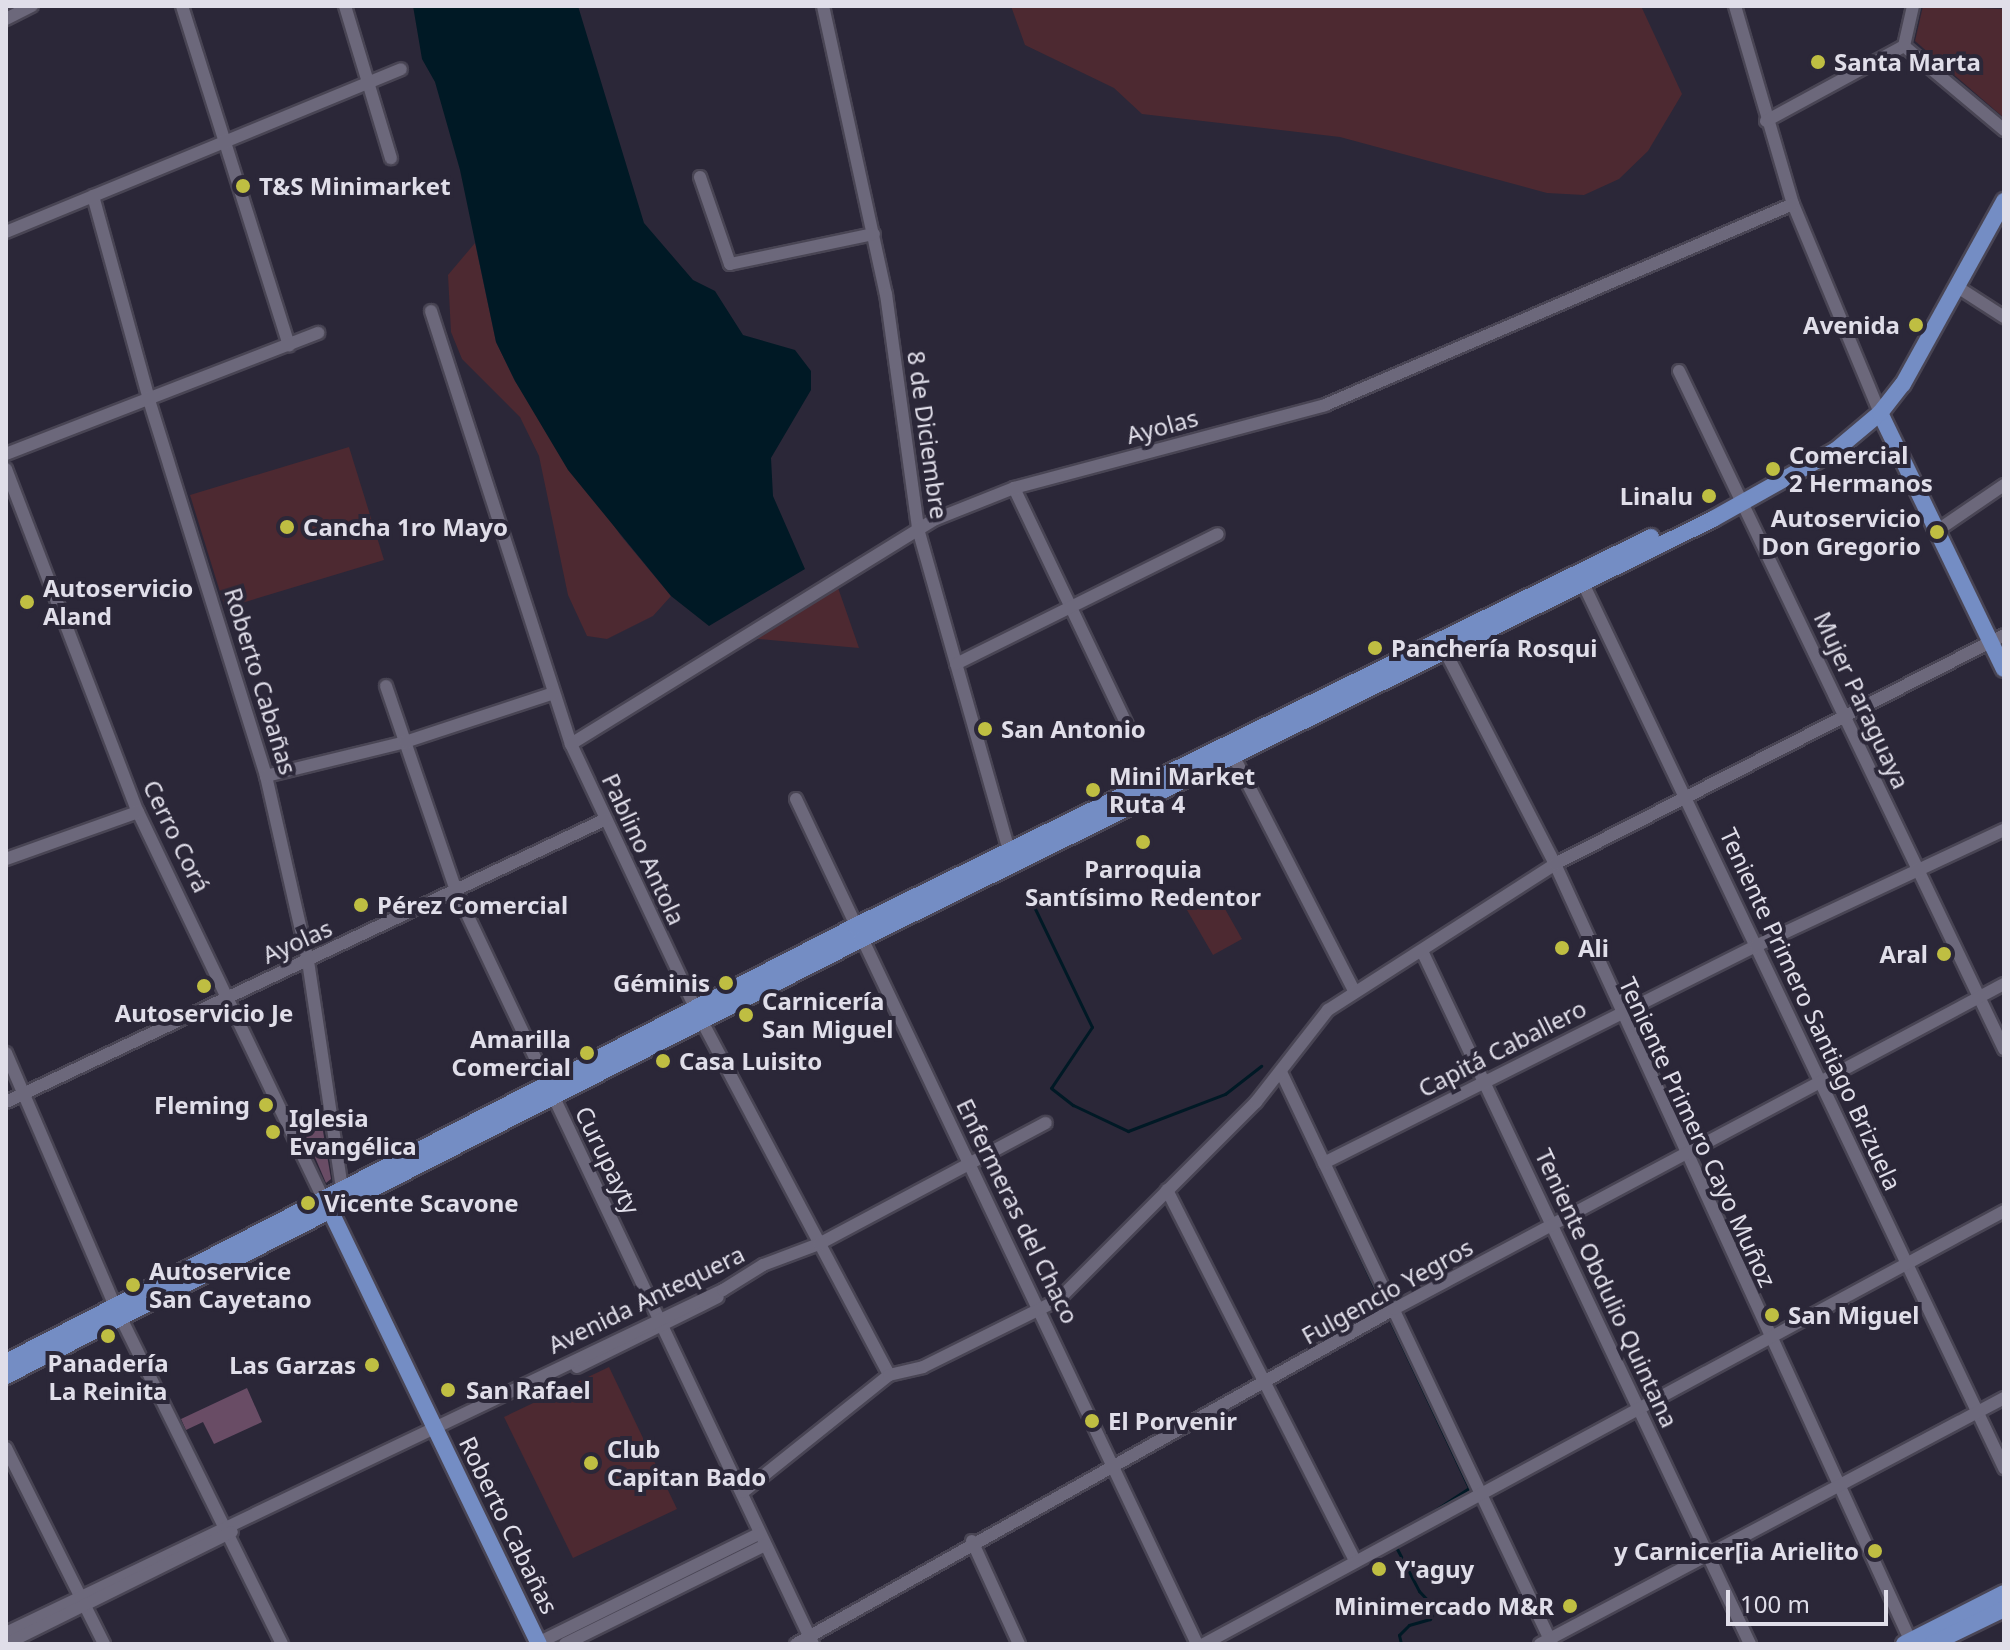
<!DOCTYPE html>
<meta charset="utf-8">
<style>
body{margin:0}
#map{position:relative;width:2010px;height:1650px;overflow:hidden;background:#2b2738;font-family:"Noto Sans",sans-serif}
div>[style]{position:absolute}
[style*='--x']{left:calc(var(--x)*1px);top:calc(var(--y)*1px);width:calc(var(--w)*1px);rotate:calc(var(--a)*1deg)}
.green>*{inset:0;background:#4d2931}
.water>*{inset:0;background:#001925}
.stream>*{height:3px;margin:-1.5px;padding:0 1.5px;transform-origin:1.5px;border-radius:1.5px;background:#001925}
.building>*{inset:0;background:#694c65}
.roads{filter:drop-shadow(2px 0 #494554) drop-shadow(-2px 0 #494554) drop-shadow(0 2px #494554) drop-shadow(0 -2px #494554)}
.minor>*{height:12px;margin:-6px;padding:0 6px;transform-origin:6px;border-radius:6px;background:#6c687b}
.major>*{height:16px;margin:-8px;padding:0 8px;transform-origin:8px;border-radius:8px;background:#748dc4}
.dots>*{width:22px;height:22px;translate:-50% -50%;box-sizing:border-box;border:4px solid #2b2738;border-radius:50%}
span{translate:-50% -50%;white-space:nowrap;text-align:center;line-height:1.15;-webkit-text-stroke:8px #2b2738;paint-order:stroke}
.poi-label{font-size:24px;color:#e0dee9;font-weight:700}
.left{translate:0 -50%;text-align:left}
.right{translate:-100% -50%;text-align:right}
.street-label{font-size:24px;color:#e0dee9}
.frame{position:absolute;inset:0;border:8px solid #e0dee9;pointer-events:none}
.scale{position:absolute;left:1726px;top:1590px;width:162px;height:36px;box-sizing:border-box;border:4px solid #e0dee9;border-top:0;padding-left:10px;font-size:24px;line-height:28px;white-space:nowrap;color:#e0dee9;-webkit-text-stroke:6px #2b2738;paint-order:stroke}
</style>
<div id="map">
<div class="green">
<div style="clip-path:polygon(1011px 6px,1641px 6px,1682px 94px,1648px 151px,1619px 179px,1584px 195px,1547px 193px,1340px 137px,1142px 114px,1114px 88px,1025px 45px)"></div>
<div style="clip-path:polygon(1923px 6px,2004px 9px,2004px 118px,1915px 41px)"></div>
<div style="clip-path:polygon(475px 243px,496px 342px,515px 381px,621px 536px,671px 596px,653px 616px,607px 639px,587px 636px,568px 595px,539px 456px,520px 417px,462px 359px,451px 332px,448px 275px)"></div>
<div style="clip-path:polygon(349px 447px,384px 560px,225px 608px,190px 495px)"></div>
<div style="clip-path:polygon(836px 582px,859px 648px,747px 638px)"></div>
<div style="clip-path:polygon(1216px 893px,1242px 939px,1213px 955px,1187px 910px)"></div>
<div style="clip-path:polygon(609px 1367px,677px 1509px,573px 1558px,504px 1417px)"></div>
</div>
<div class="water">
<div style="clip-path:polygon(413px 6px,578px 6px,644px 223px,693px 280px,715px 291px,743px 335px,795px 350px,811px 371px,811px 390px,771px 458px,773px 496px,805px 569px,709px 626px,671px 596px,568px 470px,515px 381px,496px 342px,460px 170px,435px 82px,422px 59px)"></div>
</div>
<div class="stream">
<div style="--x:1026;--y:890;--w:152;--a:64.3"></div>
<div style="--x:1092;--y:1027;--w:73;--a:123.9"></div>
<div style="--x:1051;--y:1088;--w:28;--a:38"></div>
<div style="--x:1073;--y:1105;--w:61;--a:25.3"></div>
<div style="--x:1128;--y:1131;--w:104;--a:-20.9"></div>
<div style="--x:1225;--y:1094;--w:46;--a:-37.9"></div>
<div style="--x:1304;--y:1135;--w:186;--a:65.2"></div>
<div style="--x:1391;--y:1322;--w:183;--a:64.8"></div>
<div style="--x:1469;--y:1488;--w:92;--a:147"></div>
<div style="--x:1395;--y:1545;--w:52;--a:62.4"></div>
<div style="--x:1419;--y:1591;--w:25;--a:47"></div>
<div style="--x:1436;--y:1609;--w:12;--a:121"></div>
<div style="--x:1430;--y:1619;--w:22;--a:164"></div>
<div style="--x:1409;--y:1625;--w:14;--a:135"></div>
<div style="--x:1399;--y:1635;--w:9;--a:77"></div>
</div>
<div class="building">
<div style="clip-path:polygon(322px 1125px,331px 1179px,326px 1183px,305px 1134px)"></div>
<div style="clip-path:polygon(247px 1388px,262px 1422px,214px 1444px,203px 1422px,186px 1430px,181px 1419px)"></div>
</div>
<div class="roads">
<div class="minor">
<div style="--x:182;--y:6;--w:356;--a:72.5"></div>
<div style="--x:345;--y:6;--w:159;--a:73.2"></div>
<div style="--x:823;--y:6;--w:295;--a:77.7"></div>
<div style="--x:886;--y:294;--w:237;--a:82.2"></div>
<div style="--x:918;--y:529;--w:341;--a:74.2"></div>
<div style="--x:1735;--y:6;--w:206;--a:73.7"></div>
<div style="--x:1793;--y:204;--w:226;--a:67.4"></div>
<div style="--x:6;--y:19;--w:29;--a:-27"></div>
<div style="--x:1904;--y:46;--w:131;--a:40"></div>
<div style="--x:1766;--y:121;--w:157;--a:-28.5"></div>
<div style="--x:1904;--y:46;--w:41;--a:-77.3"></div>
<div style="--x:700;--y:177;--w:92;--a:71"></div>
<div style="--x:730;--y:264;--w:147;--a:-11.8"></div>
<div style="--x:93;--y:196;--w:212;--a:74.6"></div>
<div style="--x:149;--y:400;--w:394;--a:72.7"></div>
<div style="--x:266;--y:776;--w:190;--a:77.2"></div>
<div style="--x:308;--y:961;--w:231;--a:81.5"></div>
<div style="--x:6;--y:232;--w:427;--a:-22.4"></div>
<div style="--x:1959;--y:288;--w:54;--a:32.8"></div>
<div style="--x:431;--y:311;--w:455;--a:72.1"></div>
<div style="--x:571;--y:744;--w:294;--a:64.8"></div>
<div style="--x:696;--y:1010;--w:413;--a:62.1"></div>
<div style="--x:1679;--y:371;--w:752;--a:64.39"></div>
<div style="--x:6;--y:454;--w:335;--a:-21.2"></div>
<div style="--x:6;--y:469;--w:368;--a:69"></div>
<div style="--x:138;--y:812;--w:437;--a:64.4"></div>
<div style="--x:1014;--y:488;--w:263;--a:64.5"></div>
<div style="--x:1938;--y:530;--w:80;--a:-34.3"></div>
<div style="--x:1581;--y:579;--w:985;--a:64.55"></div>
<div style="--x:1442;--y:645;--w:246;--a:62.7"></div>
<div style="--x:1555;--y:864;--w:858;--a:65.41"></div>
<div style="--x:956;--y:664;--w:292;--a:-26.4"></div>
<div style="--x:386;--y:686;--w:219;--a:71.1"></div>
<div style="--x:457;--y:893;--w:831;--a:64.64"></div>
<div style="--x:571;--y:744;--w:429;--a:-31.7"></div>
<div style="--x:936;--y:519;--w:84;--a:-21.7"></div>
<div style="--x:1014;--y:488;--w:322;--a:-14.9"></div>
<div style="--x:1325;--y:405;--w:509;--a:-23.24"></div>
<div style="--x:1234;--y:757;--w:264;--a:62.8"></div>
<div style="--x:266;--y:776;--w:143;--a:-13.7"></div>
<div style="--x:405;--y:742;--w:154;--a:-18.2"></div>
<div style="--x:796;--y:799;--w:935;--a:64.61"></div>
<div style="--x:6;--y:859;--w:140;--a:-19.6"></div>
<div style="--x:1422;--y:951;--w:767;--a:64.67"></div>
<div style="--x:6;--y:1053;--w:275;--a:66.7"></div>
<div style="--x:115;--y:1306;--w:377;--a:63.7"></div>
<div style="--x:1281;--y:1072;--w:633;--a:64.65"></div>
<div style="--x:6;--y:1102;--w:663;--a:-25.25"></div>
<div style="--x:1324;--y:1163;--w:483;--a:-26.7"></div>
<div style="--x:1756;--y:946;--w:274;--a:-25.1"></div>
<div style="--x:1167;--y:1190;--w:416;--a:63.1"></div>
<div style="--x:577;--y:1367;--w:157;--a:-26.4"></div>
<div style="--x:6;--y:1448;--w:219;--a:63.4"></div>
<div style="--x:743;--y:1492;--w:187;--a:-38.7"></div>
<div style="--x:889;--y:1375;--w:35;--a:-13"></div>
<div style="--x:923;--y:1367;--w:151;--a:-26.4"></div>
<div style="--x:1058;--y:1300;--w:280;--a:-45"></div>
<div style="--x:1256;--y:1102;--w:117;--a:-52"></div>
<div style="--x:1328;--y:1010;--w:270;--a:-32.7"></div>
<div style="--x:1555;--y:864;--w:504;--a:-27.02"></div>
<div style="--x:972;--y:1541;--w:113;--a:65.5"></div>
<div style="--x:6;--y:1633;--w:795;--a:-25.57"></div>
<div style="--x:723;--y:1290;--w:47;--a:-32"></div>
<div style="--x:763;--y:1265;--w:60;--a:-20.6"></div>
<div style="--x:819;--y:1244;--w:257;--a:-28.1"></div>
<div style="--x:6;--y:1644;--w:252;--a:-26.4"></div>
<div style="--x:536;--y:1644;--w:249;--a:-26.3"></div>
<div style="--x:565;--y:1644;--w:223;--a:-26.3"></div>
<div style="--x:796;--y:1644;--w:685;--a:-29.26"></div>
<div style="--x:1394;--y:1309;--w:691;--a:-28.05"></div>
<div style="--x:1204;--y:1644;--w:910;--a:-28.42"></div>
<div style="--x:1540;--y:1644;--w:525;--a:-27.93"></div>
</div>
<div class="major">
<div style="--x:1880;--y:413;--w:284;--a:64.2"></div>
<div style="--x:331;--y:1212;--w:479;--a:64.3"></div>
<div style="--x:6;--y:1362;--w:954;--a:-27.18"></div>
<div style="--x:855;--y:926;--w:886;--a:-26.04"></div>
<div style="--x:6;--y:1376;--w:961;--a:-27.04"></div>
<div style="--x:862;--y:939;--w:949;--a:-26.27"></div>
<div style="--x:1713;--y:519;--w:141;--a:-29.3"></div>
<div style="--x:1836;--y:450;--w:57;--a:-40.1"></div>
<div style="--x:1880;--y:413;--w:37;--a:-52"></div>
<div style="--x:1903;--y:384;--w:209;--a:-61.1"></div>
<div style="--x:1904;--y:1644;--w:112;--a:-27"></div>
<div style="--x:1932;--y:1644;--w:80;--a:-25.9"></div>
</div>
</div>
<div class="dots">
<div style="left:1818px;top:62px;background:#bfbe42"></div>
<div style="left:243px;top:186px;background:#bfbe42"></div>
<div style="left:1916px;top:325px;background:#bfbe42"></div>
<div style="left:1773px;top:469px;background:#bfbe42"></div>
<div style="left:1709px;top:496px;background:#bfbe42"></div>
<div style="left:287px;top:527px;background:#bfbe42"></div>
<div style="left:1937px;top:532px;background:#bfbe42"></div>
<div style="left:27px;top:602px;background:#bfbe42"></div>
<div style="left:1375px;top:648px;background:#bfbe42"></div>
<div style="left:985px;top:729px;background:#bfbe42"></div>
<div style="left:1093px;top:790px;background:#bfbe42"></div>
<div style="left:1143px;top:842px;background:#bfbe42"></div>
<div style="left:361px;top:905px;background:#bfbe42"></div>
<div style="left:1562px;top:948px;background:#bfbe42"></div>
<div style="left:1944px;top:954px;background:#bfbe42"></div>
<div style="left:726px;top:983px;background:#bfbe42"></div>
<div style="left:204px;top:986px;background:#bfbe42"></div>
<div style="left:746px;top:1015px;background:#bfbe42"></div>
<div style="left:587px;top:1053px;background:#bfbe42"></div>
<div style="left:663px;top:1061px;background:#bfbe42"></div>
<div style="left:266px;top:1105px;background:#bfbe42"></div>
<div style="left:273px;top:1132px;background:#bfbe42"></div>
<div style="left:308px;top:1203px;background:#bfbe42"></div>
<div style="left:133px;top:1285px;background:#bfbe42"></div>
<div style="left:1772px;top:1315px;background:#bfbe42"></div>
<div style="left:108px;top:1336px;background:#bfbe42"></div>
<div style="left:372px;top:1365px;background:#bfbe42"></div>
<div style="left:448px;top:1390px;background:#bfbe42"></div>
<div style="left:1092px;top:1421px;background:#bfbe42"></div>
<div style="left:591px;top:1463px;background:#bfbe42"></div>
<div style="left:1875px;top:1551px;background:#bfbe42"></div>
<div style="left:1379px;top:1569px;background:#bfbe42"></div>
<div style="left:1570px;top:1606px;background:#bfbe42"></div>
</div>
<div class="poi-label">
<span class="left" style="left:1834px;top:62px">Santa Marta</span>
<span class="left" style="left:259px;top:186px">T&amp;S Minimarket</span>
<span class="right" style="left:1900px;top:325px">Avenida</span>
<span class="left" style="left:1789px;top:469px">Comercial<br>2 Hermanos</span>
<span class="right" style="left:1693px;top:496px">Linalu</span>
<span class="right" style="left:1921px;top:532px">Autoservicio<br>Don Gregorio</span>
<span class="left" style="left:303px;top:527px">Cancha 1ro Mayo</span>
<span class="left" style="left:43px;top:602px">Autoservicio<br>Aland</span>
<span class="left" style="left:1391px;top:648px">Panchería Rosqui</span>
<span class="left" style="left:1001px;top:729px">San Antonio</span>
<span class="left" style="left:1109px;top:790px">Mini Market<br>Ruta 4</span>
<span style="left:1143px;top:883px">Parroquia<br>Santísimo Redentor</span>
<span class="left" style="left:377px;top:905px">Pérez Comercial</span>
<span class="left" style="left:1578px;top:948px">Ali</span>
<span class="right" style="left:1928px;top:954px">Aral</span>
<span class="right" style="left:710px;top:983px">Géminis</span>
<span class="left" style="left:762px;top:1015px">Carnicería<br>San Miguel</span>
<span style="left:204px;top:1013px">Autoservicio Je</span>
<span class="right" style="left:571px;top:1053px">Amarilla<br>Comercial</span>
<span class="left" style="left:679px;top:1061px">Casa Luisito</span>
<span class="right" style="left:250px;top:1105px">Fleming</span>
<span class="left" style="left:289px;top:1132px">Iglesia<br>Evangélica</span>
<span class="left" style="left:324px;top:1203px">Vicente Scavone</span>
<span class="left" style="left:149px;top:1285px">Autoservice<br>San Cayetano</span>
<span class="left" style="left:1788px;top:1315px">San Miguel</span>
<span style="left:108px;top:1377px">Panadería<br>La Reinita</span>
<span class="right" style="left:356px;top:1365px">Las Garzas</span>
<span class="left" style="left:466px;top:1390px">San Rafael</span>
<span class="left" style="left:1108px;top:1421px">El Porvenir</span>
<span class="left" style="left:607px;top:1463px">Club<br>Capitan Bado</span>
<span class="right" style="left:1859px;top:1551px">y Carnicer[ia Arielito</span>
<span class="left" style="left:1395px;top:1569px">Y'aguy</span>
<span class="right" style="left:1554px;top:1606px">Minimercado M&amp;R</span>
</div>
<div class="street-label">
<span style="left:1162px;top:426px;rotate:-15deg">Ayolas</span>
<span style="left:928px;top:435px;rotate:82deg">8 de Diciembre</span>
<span style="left:261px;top:681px;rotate:73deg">Roberto Cabañas</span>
<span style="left:1862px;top:700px;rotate:65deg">Mujer Paraguaya</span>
<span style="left:177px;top:836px;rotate:64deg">Cerro Corá</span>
<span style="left:644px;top:849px;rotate:65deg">Pablino Antola</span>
<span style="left:297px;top:941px;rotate:-24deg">Ayolas</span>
<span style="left:1811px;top:1009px;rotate:65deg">Teniente Primero Santiago Brizuela</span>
<span style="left:1502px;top:1048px;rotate:-27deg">Capitá Caballero</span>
<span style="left:1698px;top:1132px;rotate:65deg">Teniente Primero Cayo Muñoz</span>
<span style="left:608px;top:1160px;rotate:64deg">Curupayty</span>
<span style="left:1018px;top:1211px;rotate:64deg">Enfermeras del Chaco</span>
<span style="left:1607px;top:1288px;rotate:65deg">Teniente Obdulio Quintana</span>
<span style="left:1387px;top:1291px;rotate:-29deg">Fulgencio Yegros</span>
<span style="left:646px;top:1299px;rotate:-26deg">Avenida Antequera</span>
<span style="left:509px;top:1525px;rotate:64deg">Roberto Cabañas</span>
</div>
<div class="frame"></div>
<div class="scale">100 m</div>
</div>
